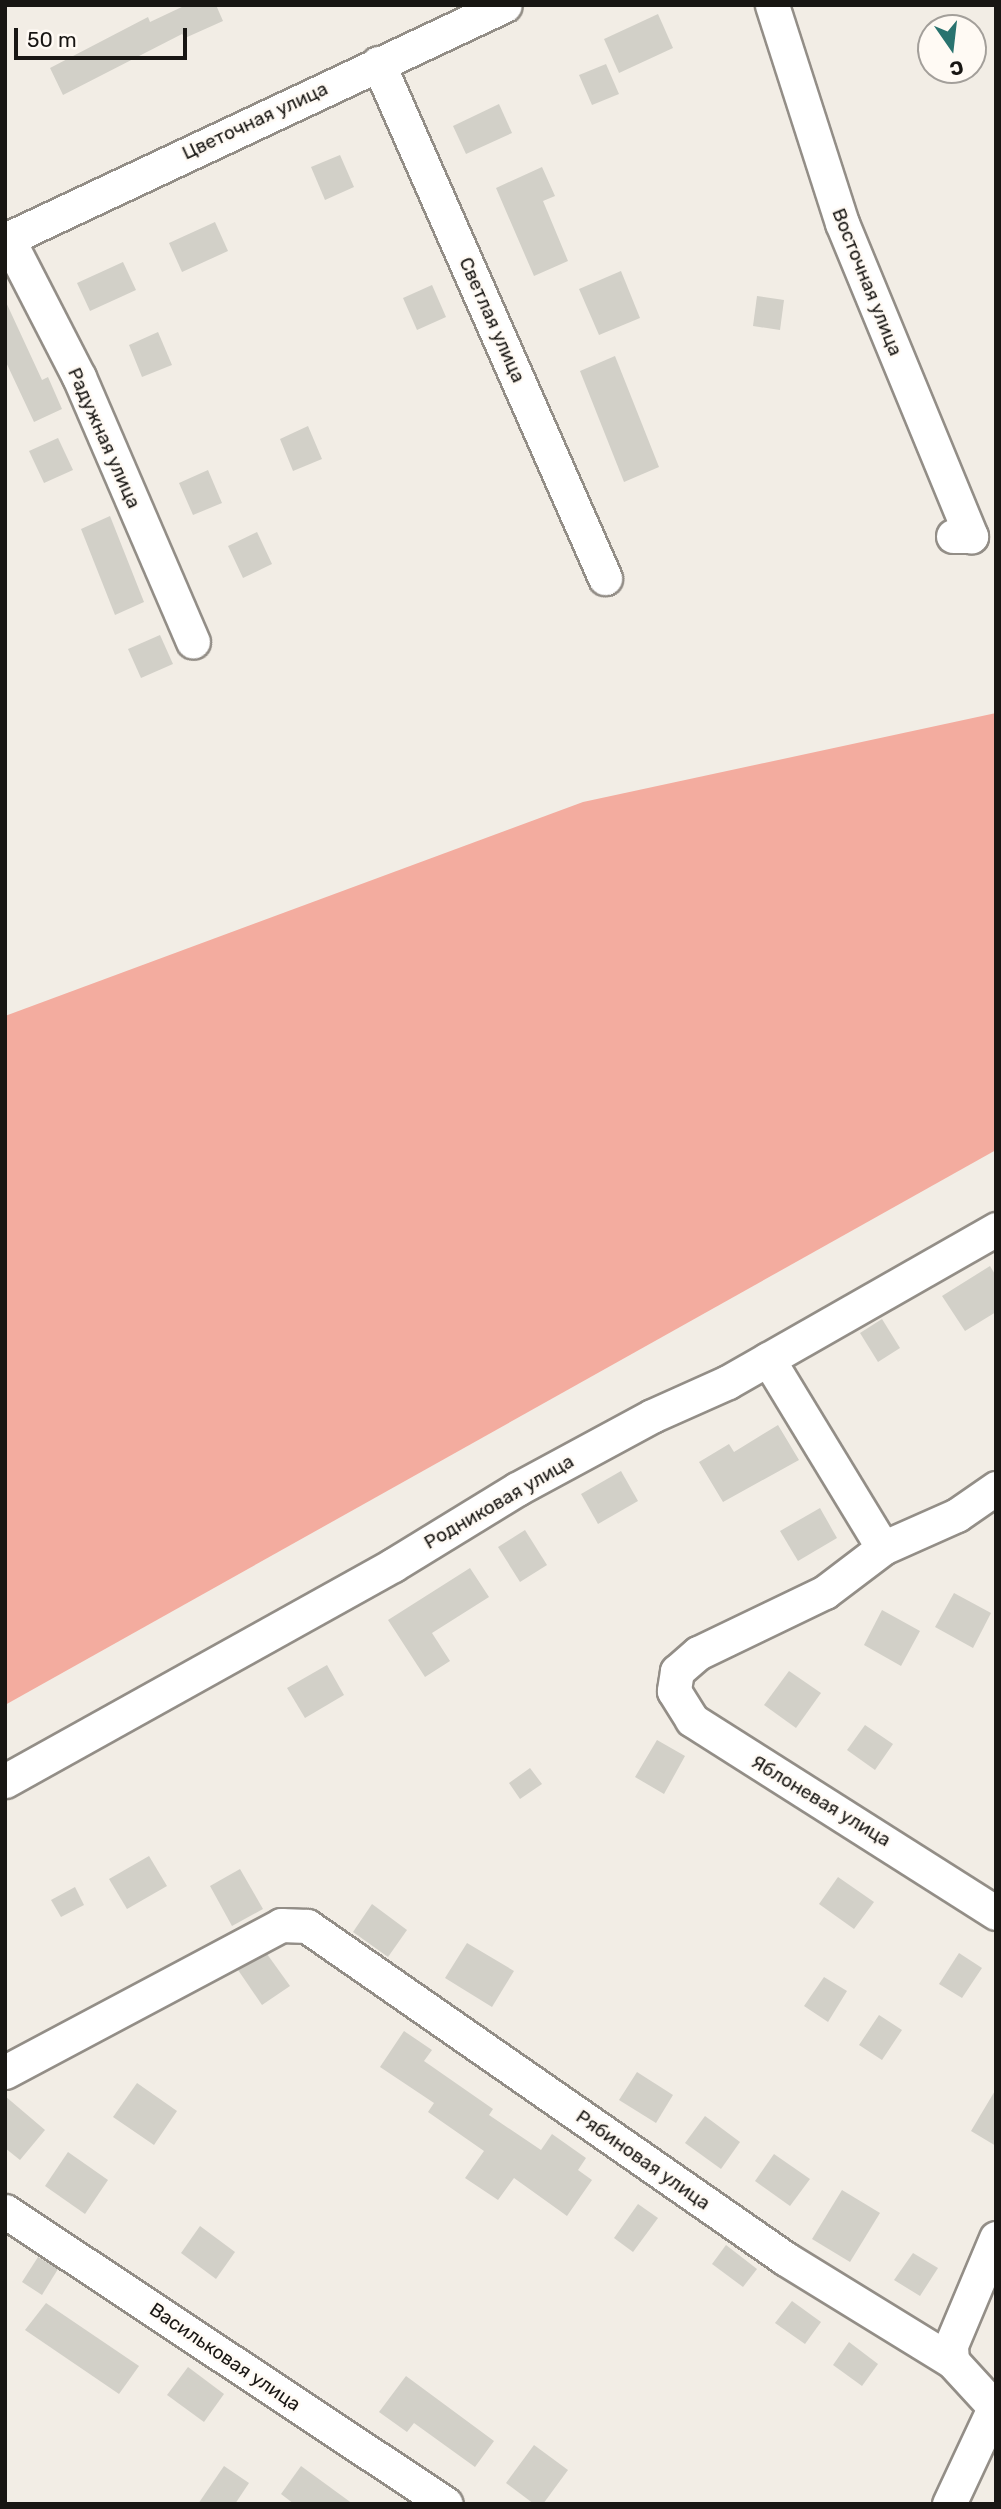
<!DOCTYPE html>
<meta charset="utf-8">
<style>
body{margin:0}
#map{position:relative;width:1001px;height:2509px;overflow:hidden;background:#f2ede5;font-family:Rubik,sans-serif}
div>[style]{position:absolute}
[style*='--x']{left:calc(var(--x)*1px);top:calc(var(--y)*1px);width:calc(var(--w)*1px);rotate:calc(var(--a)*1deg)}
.green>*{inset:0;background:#f3ac9f}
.building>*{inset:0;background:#d2d0c8}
.roads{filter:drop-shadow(2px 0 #938e87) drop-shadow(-2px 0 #938e87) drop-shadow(0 2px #938e87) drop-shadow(0 -2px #938e87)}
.minor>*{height:33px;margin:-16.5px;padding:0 16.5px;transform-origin:16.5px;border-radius:16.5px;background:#fff}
span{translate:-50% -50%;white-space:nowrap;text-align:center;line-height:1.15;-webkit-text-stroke:5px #fffaf4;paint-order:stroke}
.street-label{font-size:19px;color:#181613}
.frame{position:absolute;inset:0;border:7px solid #181613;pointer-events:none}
.north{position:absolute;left:917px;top:14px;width:70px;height:70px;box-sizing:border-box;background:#fffaf4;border:2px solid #a39f9a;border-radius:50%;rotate:166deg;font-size:19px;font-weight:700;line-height:28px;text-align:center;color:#181613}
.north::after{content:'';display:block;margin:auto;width:24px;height:32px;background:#29736f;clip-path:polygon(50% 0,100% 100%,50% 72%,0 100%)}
.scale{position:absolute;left:14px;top:28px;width:173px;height:32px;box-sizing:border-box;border:4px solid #181613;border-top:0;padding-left:9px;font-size:21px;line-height:24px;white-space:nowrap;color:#181613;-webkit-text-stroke:5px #fffaf4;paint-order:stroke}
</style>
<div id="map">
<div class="green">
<div style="clip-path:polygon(996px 713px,996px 1150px,5px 1705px,5px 1016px,583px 802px)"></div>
</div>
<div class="building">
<div style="clip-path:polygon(186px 5px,216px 5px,223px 21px,185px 38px,182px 34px,63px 95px,50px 68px,148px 17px,150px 22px)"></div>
<div style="clip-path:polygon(658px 14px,673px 48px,619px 73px,604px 39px)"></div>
<div style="clip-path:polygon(606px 64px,619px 94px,592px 105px,579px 75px)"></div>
<div style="clip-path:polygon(499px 104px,512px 133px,466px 154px,453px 126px)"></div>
<div style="clip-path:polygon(340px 155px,354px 187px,325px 200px,311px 167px)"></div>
<div style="clip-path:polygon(542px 167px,555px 196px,543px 201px,568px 261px,534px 276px,496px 188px)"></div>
<div style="clip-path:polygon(215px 222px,228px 251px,182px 272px,169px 243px)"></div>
<div style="clip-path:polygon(123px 262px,136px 290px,90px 311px,77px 283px)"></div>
<div style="clip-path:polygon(621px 271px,640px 318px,599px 335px,579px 289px)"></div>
<div style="clip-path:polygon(432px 285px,446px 317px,417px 330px,403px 298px)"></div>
<div style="clip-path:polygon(757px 296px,784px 300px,780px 330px,753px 326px)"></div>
<div style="clip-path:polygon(5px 300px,42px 380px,48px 377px,62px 409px,34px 422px,5px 360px)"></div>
<div style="clip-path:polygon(158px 332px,172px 365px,142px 377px,129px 345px)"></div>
<div style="clip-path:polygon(615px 356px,659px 467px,624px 482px,580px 371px)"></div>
<div style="clip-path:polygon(308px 426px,322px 459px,293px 471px,280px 439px)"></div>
<div style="clip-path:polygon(58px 438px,73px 470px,44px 483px,29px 451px)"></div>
<div style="clip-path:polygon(208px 470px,222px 503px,193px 515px,179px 483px)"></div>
<div style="clip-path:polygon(110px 516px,144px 602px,115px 615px,81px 529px)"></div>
<div style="clip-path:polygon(257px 532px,272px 564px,243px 578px,228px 546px)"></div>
<div style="clip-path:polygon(160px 635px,173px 664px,141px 678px,128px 649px)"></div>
<div style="clip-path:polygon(990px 1266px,996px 1276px,996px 1312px,965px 1331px,942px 1296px)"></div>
<div style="clip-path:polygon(882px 1319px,900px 1348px,878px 1362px,860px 1333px)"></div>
<div style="clip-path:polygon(778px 1425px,799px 1460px,723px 1502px,699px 1462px,729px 1444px,734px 1452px)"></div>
<div style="clip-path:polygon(621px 1471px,638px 1501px,598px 1524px,581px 1494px)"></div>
<div style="clip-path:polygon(820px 1508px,837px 1538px,798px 1561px,780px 1531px)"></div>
<div style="clip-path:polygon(525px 1530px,547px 1565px,520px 1582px,498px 1547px)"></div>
<div style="clip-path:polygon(470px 1568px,489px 1597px,432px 1633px,450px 1661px,425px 1677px,388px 1620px)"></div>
<div style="clip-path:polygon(954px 1593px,991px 1613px,973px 1648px,935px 1627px)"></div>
<div style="clip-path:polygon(882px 1610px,920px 1631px,901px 1666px,864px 1645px)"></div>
<div style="clip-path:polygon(327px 1665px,344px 1695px,305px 1718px,287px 1688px)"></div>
<div style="clip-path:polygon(789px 1671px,821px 1693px,796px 1728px,764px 1705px)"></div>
<div style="clip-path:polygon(865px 1725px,893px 1744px,875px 1770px,847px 1750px)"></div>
<div style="clip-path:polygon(657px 1740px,685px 1756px,664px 1794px,635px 1777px)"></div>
<div style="clip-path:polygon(530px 1768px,542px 1784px,520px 1799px,509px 1783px)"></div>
<div style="clip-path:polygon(149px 1856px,167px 1886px,127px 1909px,109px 1879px)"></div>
<div style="clip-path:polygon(240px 1869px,263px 1909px,232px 1926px,210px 1886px)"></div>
<div style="clip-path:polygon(838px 1877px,874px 1902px,854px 1929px,819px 1904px)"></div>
<div style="clip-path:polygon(75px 1887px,84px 1905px,61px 1917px,51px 1900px)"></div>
<div style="clip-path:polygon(372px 1904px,407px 1930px,388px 1957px,353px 1932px)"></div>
<div style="clip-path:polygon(467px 1943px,514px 1971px,492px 2007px,445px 1978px)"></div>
<div style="clip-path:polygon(959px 1953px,982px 1968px,962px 1998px,939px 1984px)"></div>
<div style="clip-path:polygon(267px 1954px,290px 1986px,262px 2005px,238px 1970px)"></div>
<div style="clip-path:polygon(824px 1977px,847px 1991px,828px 2022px,804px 2006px)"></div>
<div style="clip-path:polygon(879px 2015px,902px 2030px,882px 2060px,859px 2045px)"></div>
<div style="clip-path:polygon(404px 2031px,432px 2050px,424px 2061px,493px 2109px,489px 2115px,541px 2150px,552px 2134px,586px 2158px,578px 2170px,592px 2180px,567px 2216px,514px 2178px,498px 2200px,465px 2178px,484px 2151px,428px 2112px,434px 2103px,380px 2067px)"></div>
<div style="clip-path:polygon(637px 2072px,673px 2095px,656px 2123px,619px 2100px)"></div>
<div style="clip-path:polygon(137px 2083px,177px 2111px,154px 2145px,113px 2117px)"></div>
<div style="clip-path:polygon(996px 2089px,996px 2146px,971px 2131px)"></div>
<div style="clip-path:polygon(5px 2096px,45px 2130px,20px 2160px,5px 2148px)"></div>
<div style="clip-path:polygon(705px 2116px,740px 2142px,721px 2169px,685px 2143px)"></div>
<div style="clip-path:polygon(68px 2152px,108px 2180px,85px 2214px,45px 2186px)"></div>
<div style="clip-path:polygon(774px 2154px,810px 2179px,790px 2206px,755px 2181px)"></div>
<div style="clip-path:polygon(842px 2190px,880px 2213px,850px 2262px,812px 2239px)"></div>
<div style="clip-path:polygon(638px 2204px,658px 2218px,633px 2252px,614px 2238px)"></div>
<div style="clip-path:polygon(200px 2226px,235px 2252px,216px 2279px,181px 2253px)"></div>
<div style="clip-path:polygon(726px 2245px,757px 2269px,743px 2287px,712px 2264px)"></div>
<div style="clip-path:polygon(913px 2253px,938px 2268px,920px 2296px,894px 2280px)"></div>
<div style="clip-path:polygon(38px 2257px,58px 2269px,42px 2295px,22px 2282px)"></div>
<div style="clip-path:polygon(792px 2301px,821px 2322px,805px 2344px,775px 2323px)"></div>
<div style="clip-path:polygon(46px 2303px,139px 2366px,119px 2394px,25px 2330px)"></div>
<div style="clip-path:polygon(849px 2342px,878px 2364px,862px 2386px,833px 2365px)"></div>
<div style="clip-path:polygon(188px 2367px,224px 2394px,204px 2422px,167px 2395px)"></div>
<div style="clip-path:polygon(406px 2376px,494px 2441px,475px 2467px,414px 2423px,407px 2432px,379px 2412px)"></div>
<div style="clip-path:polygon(534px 2445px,568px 2470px,543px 2504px,534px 2504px,506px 2483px)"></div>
<div style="clip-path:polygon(224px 2466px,249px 2483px,235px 2504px,198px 2504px)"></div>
<div style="clip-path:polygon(301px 2466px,353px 2504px,294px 2504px,281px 2494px)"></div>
</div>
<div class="roads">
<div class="minor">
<div style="--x:772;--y:5;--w:229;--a:72.2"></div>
<div style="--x:842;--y:223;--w:339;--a:67.6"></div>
<div style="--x:971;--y:536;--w:18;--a:180"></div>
<div style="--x:378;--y:63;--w:563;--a:66.21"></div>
<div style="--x:8;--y:239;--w:155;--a:62.8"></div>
<div style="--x:79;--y:377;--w:288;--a:66.7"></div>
<div style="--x:5;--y:240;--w:552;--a:-25.17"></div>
<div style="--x:768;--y:1359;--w:221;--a:58.7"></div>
<div style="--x:996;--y:1488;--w:47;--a:145.3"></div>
<div style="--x:957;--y:1515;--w:81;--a:156"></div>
<div style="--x:883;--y:1548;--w:73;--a:142.8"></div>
<div style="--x:825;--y:1592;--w:141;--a:154.3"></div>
<div style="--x:698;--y:1653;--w:28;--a:139"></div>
<div style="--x:677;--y:1671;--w:20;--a:99"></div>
<div style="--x:674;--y:1691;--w:34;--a:58"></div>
<div style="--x:692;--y:1720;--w:360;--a:32.4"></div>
<div style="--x:5;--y:1781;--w:444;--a:-29.1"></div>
<div style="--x:393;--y:1565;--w:145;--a:-31.5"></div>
<div style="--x:517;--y:1489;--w:153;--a:-28.4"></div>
<div style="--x:652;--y:1416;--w:83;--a:-24.1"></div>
<div style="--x:728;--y:1382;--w:309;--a:-29.7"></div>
<div style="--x:5;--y:2072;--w:313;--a:-28"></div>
<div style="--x:281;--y:1925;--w:26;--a:2"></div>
<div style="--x:307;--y:1926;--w:583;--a:34.81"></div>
<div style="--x:786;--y:2259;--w:195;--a:31.6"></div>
<div style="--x:952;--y:2361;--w:65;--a:47.5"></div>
<div style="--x:5;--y:2211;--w:529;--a:33.6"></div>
<div style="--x:952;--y:2361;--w:16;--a:-94"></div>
<div style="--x:951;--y:2345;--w:116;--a:-67.2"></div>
<div style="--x:949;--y:2504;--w:106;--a:-64.9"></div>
</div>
</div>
<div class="street-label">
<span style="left:255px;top:121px;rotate:-25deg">Цветочная улица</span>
<span style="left:867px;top:282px;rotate:68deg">Восточная улица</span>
<span style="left:492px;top:320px;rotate:66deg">Светлая улица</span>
<span style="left:104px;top:438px;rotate:66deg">Радужная улица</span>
<span style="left:499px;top:1502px;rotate:-30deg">Родниковая улица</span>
<span style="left:821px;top:1801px;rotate:31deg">Яблоневая улица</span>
<span style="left:643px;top:2160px;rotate:35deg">Рябиновая улица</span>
<span style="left:225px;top:2357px;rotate:34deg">Васильковая улица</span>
</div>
<div class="frame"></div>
<div class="north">С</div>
<div class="scale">50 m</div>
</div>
